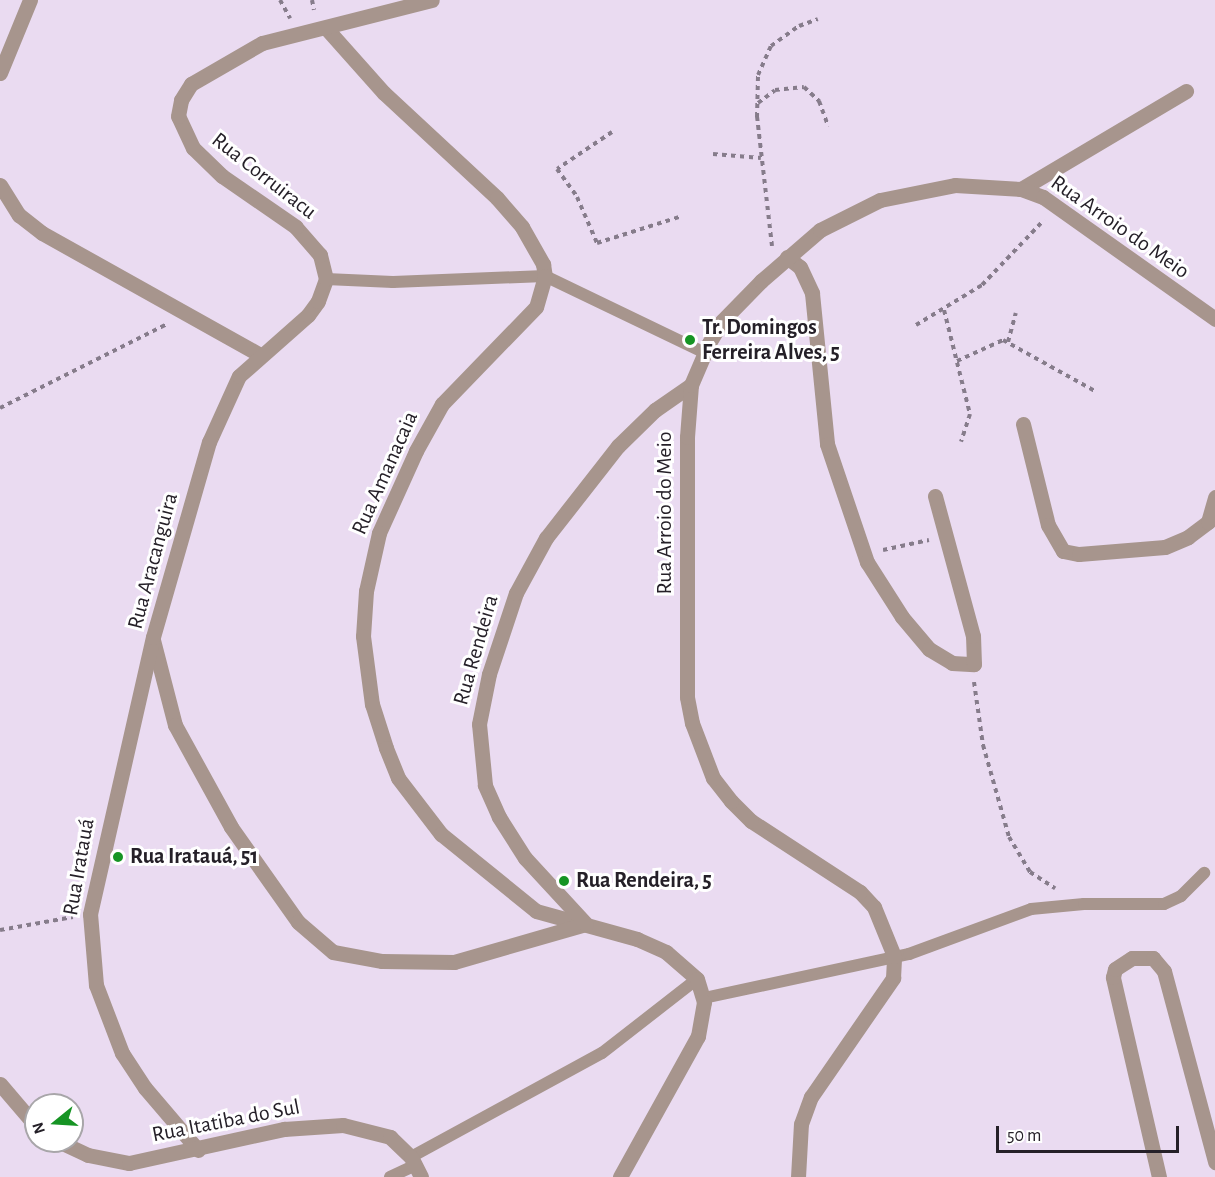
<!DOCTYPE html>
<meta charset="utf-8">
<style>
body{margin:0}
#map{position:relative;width:1215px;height:1177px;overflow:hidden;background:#eadbf1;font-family:"Alegreya Sans",sans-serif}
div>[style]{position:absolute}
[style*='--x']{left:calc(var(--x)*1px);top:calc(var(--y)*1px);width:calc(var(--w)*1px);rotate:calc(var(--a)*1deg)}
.path>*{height:4px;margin-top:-2px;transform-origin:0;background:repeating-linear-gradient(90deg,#867c8b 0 4.5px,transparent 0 9px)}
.service>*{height:12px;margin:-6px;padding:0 6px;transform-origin:6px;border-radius:6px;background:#a7958d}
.minor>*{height:15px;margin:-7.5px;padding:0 7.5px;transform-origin:7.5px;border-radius:7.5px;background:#a7958d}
.tertiary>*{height:15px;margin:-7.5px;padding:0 7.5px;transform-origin:7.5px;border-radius:7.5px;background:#a7958d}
.dots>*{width:16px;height:16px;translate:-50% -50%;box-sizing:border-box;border:3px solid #fff;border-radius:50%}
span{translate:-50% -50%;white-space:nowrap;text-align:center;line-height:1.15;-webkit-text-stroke:6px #fff;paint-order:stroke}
.street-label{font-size:22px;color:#252028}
.poi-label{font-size:22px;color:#252028;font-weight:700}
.left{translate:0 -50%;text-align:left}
.north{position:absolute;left:24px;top:1093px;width:60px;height:60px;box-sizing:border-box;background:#fff;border:2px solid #a8a6a9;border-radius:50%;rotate:252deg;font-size:16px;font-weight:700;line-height:24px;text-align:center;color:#252028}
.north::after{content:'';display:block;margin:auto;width:21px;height:27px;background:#169424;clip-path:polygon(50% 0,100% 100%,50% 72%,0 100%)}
.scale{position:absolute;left:996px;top:1126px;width:183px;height:27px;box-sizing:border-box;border:3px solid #252028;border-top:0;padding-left:8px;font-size:18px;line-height:21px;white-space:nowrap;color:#252028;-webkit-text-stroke:4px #fff;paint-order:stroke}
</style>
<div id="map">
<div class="path">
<div style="--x:280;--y:0;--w:21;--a:61"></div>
<div style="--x:312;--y:0;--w:10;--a:79"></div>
<div style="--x:758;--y:103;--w:21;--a:-37"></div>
<div style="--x:775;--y:90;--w:29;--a:-6"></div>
<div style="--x:804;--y:87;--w:21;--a:43"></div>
<div style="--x:819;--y:101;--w:27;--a:70"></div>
<div style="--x:612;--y:132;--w:66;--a:146.1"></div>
<div style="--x:557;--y:169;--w:34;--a:54"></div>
<div style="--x:577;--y:197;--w:50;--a:66.5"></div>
<div style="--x:597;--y:243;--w:89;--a:-17.6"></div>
<div style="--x:713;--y:154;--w:48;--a:4.8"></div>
<div style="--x:772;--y:246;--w:130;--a:-96.6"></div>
<div style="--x:757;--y:117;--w:42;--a:-88.6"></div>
<div style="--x:758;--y:75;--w:32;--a:-66"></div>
<div style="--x:771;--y:46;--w:34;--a:-36"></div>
<div style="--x:799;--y:26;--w:20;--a:-20"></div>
<div style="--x:944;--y:310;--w:107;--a:76"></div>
<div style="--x:970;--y:414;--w:29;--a:108"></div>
<div style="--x:916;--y:325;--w:77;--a:-31.2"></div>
<div style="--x:982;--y:285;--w:90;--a:-46.4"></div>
<div style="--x:1008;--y:342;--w:30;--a:-75"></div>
<div style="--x:957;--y:361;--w:51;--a:-24.5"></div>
<div style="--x:1003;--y:340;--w:105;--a:29"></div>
<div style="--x:0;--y:408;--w:187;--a:-26.7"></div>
<div style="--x:883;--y:550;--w:47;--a:-12.3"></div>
<div style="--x:974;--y:682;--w:64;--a:81.9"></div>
<div style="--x:983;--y:745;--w:96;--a:74.2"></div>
<div style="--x:1009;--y:837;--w:41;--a:59"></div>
<div style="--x:1030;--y:872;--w:30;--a:33"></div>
<div style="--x:0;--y:930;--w:74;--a:-10.1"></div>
</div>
<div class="service">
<div style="--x:326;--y:279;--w:67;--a:2.6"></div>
<div style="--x:393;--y:282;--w:152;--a:-2.3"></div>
<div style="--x:545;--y:276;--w:178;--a:25.7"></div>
<div style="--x:704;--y:998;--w:210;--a:-12.1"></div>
<div style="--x:909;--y:954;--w:130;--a:-20.2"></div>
<div style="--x:1031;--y:909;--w:53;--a:-5.4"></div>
<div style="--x:1084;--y:904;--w:80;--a:0"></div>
<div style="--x:1164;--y:904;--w:19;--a:-25"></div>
<div style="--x:1181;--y:896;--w:33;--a:-45"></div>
<div style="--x:411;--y:1157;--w:217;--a:-28.6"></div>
<div style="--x:602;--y:1053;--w:120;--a:-37.9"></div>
<div style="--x:390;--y:1177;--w:29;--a:-25"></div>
</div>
<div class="minor">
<div style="--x:326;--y:28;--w:87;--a:48.3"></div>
<div style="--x:384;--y:93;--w:154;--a:42.9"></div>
<div style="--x:497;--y:198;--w:38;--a:49"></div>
<div style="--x:522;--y:227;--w:43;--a:60.4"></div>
<div style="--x:543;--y:264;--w:12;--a:81"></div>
<div style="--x:545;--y:276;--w:32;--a:106"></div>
<div style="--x:536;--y:307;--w:135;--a:134.1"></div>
<div style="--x:442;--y:404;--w:54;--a:119"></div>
<div style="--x:416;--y:451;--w:90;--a:114.3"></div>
<div style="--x:379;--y:533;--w:59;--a:102.6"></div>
<div style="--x:366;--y:591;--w:45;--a:93.8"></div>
<div style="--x:363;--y:636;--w:69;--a:82.5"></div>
<div style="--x:372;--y:704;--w:46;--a:72.3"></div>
<div style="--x:386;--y:748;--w:32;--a:68"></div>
<div style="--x:398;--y:778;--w:71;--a:52.5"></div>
<div style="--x:441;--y:834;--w:122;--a:39"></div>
<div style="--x:536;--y:911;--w:105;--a:15.5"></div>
<div style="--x:637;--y:939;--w:32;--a:24"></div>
<div style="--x:666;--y:952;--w:41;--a:41.1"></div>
<div style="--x:697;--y:979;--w:24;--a:73"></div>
<div style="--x:704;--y:1002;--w:35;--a:100"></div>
<div style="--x:698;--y:1036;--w:161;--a:119"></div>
<div style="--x:0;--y:73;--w:79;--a:-67.7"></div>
<div style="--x:0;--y:185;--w:36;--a:58"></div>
<div style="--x:19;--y:215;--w:29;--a:38"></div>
<div style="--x:42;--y:233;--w:250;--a:29.2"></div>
<div style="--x:1021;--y:189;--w:192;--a:-30.7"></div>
<div style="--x:787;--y:257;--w:16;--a:38"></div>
<div style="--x:800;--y:267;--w:29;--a:65"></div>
<div style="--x:812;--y:293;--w:152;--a:84.3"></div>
<div style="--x:827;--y:444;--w:125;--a:71.3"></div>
<div style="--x:867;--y:562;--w:65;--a:57.5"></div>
<div style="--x:902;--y:617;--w:42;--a:49.8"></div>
<div style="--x:929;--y:649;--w:27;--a:31"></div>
<div style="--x:952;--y:663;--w:22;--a:3"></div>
<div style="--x:974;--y:664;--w:28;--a:-92"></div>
<div style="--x:973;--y:636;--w:145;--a:-105.2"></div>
<div style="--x:1023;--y:424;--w:104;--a:76.1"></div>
<div style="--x:1048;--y:525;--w:30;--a:60"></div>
<div style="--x:1063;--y:551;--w:16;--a:11"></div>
<div style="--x:1079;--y:554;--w:86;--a:-4.7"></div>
<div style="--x:1165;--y:547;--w:25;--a:-23"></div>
<div style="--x:1188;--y:537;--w:25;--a:-37"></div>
<div style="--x:1208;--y:522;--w:26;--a:-74"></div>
<div style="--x:153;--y:640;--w:88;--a:75.5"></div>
<div style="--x:175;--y:725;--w:116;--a:61.2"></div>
<div style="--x:231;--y:827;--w:116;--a:54.8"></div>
<div style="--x:298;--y:922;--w:46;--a:40.6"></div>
<div style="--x:333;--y:952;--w:50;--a:10.4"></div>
<div style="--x:382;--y:961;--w:72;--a:0.8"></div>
<div style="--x:454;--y:962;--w:137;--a:-16.1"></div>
<div style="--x:586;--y:924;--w:90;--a:-132.7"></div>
<div style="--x:525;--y:858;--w:49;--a:-122.4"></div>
<div style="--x:499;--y:817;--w:35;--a:-114"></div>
<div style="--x:485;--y:785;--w:61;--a:-95.6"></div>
<div style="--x:479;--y:724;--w:51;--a:-78.7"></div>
<div style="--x:489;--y:674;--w:85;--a:-71.6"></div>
<div style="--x:516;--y:593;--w:63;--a:-61.4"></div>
<div style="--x:546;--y:538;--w:117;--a:-52"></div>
<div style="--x:618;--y:446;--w:52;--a:-44.2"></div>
<div style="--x:655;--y:410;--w:44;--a:-34.8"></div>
<div style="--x:198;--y:1150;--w:82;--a:-130.5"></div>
<div style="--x:145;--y:1088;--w:42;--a:-123.3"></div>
<div style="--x:122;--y:1053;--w:73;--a:-110.9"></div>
<div style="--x:96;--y:985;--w:71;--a:-94.8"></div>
<div style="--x:90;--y:914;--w:284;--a:-77.2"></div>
<div style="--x:153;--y:637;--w:203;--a:-74"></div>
<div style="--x:209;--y:442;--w:72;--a:-65.6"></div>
<div style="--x:239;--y:376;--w:92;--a:-41.5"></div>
<div style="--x:308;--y:315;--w:17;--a:-54"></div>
<div style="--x:318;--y:301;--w:23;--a:-70"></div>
<div style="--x:326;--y:279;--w:25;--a:-104"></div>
<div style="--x:320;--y:255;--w:37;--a:-131"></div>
<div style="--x:296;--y:227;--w:90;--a:-145.4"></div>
<div style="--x:222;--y:176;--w:40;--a:-136"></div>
<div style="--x:193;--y:148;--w:35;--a:-115"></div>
<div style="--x:178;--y:116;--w:16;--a:-79"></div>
<div style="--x:181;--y:100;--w:19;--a:-58"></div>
<div style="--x:191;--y:84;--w:82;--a:-30"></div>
<div style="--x:262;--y:43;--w:175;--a:-14.2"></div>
<div style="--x:798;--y:1177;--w:53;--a:-86.8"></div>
<div style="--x:801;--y:1124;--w:29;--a:-70"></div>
<div style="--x:811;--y:1097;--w:145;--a:-55.4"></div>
<div style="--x:893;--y:978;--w:22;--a:-87"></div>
<div style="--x:894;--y:956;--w:53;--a:-112.2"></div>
<div style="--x:874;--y:907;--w:21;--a:-133"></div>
<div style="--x:860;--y:892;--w:130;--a:-146.9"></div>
<div style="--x:751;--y:821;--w:28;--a:-135"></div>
<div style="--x:731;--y:801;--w:29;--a:-128"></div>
<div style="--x:713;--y:778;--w:59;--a:-110.9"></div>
<div style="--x:692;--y:723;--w:26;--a:-101"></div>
<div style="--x:687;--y:697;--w:260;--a:-90"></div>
<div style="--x:687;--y:437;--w:52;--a:-85.6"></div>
<div style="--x:691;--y:385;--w:46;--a:-66.8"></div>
<div style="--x:709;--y:343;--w:26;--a:-59"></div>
<div style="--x:722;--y:321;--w:56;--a:-45.7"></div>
<div style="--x:761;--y:281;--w:78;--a:-40.8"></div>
<div style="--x:820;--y:230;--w:67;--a:-26.6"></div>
<div style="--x:880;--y:200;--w:76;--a:-11.3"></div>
<div style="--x:955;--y:185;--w:66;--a:3.5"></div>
<div style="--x:1021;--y:189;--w:23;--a:20"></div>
<div style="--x:1043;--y:197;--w:211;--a:35.3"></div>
<div style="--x:1159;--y:1177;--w:205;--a:-103"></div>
<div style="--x:1113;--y:977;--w:8;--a:-76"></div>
<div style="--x:1115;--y:969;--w:20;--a:-33"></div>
<div style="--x:1132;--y:958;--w:21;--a:0"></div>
<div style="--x:1153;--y:958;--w:17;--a:50"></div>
<div style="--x:1164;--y:971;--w:198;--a:75"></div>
</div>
<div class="tertiary">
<div style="--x:0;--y:1084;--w:55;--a:49.4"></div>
<div style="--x:58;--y:1141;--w:33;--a:25"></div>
<div style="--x:88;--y:1155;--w:42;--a:11"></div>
<div style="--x:129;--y:1163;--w:159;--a:-12.4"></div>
<div style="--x:284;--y:1129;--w:59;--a:-3.9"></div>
<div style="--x:343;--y:1125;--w:49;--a:14.3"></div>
<div style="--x:390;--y:1137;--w:29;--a:44"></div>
<div style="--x:411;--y:1157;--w:22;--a:63"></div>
</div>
<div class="dots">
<div style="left:690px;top:340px;background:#169424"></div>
<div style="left:118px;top:857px;background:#169424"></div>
<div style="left:564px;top:881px;background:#169424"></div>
</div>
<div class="street-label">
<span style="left:264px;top:176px;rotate:38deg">Rua Corruiracu</span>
<span style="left:1120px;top:227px;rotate:35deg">Rua Arroio do Meio</span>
<span style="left:385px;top:473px;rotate:-66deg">Rua Amanacaia</span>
<span style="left:665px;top:513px;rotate:-90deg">Rua Arroio do Meio</span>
<span style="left:153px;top:561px;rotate:-75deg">Rua Aracanguira</span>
<span style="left:476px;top:650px;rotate:-74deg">Rua Rendeira</span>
<span style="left:79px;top:867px;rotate:-80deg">Rua Iratauá</span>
<span style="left:226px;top:1121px;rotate:-11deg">Rua Itatiba do Sul</span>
</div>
<div class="poi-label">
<span class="left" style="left:702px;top:340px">Tr. Domingos<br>Ferreira Alves, 5</span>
<span class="left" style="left:130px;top:857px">Rua Iratauá, 51</span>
<span class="left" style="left:576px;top:881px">Rua Rendeira, 5</span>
</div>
<div class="north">N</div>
<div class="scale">50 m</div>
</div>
